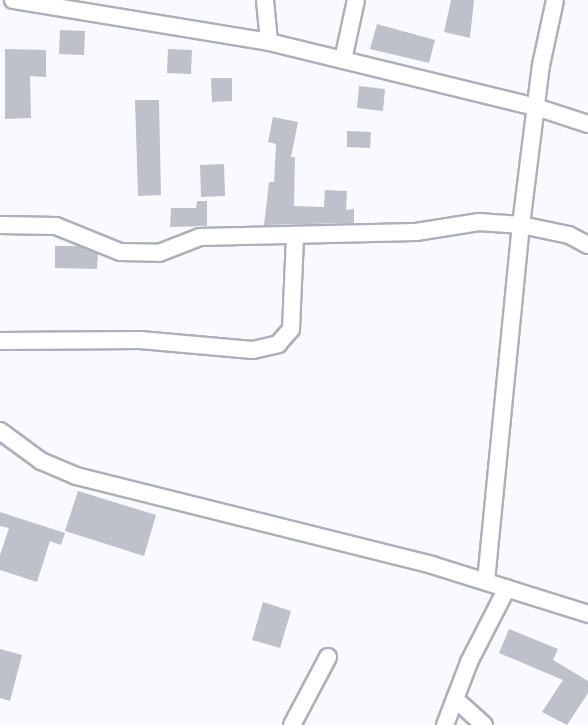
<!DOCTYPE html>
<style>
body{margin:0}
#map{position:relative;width:588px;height:725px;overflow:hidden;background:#f8faff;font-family:"PT Serif",serif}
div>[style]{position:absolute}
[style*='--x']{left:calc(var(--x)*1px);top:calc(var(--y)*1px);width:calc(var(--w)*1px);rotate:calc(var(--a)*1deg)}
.building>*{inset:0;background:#bec1c9}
.roads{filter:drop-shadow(2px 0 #adb0b8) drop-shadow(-2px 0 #adb0b8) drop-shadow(0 2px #adb0b8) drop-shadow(0 -2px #adb0b8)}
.minor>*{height:16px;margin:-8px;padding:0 8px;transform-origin:8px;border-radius:8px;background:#fff}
span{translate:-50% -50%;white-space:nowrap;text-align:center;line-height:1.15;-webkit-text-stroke:6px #fff;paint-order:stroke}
</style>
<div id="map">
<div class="building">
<div style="clip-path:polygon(451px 0,474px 0,470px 38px,444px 32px)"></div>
<div style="clip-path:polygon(377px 24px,435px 40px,429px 63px,370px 49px)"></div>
<div style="clip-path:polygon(60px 30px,85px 31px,84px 55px,59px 54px)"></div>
<div style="clip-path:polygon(5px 49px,46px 50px,46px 77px,30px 76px,31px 118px,5px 119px)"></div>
<div style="clip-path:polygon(168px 49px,192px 50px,191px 74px,167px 73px)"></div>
<div style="clip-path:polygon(211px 78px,232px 78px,232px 101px,212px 102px)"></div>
<div style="clip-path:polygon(359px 86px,385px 89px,383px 111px,357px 108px)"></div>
<div style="clip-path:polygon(135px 100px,159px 100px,161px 195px,138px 196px)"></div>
<div style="clip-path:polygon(273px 117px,298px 122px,291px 157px,295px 157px,294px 206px,324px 207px,325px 190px,347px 191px,346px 210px,354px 209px,354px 223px,264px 225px,269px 182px,274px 182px,276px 144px,268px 142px)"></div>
<div style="clip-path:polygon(347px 131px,371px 132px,370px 148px,347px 147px)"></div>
<div style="clip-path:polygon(224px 164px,225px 196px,201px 197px,200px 165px)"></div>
<div style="clip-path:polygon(197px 201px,207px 201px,207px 226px,170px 227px,171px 208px,196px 208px)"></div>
<div style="clip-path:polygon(55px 246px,79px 246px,98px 254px,97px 269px,55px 268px)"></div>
<div style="clip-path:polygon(78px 491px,156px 515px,144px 556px,65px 531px)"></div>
<div style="clip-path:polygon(0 512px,65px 533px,61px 545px,50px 541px,37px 582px,0 570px,0 555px,9px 528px,0 526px)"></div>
<div style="clip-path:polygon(263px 602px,291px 611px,280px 648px,252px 640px)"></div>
<div style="clip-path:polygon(509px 629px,558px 649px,553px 660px,588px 681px,588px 693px,567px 725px,542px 712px,563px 680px,499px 653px)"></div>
<div style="clip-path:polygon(0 649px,22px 655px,10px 701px,0 698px)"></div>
</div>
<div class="roads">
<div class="minor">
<div style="--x:13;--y:0;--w:259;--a:9.3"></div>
<div style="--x:269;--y:42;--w:275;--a:13.7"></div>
<div style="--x:536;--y:107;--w:55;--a:18.1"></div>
<div style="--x:265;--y:0;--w:42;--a:84.6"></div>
<div style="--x:343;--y:60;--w:61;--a:-77.8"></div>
<div style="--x:0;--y:225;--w:56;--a:1"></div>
<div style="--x:56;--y:226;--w:69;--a:22.1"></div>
<div style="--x:120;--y:252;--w:39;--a:1"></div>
<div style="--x:159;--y:253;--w:44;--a:-21.3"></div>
<div style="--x:200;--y:237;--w:216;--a:-1.3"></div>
<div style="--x:416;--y:232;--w:64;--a:-9"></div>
<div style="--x:479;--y:222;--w:42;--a:4.1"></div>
<div style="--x:521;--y:225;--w:49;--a:11.8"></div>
<div style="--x:569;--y:235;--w:21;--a:28"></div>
<div style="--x:0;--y:341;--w:140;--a:-0.4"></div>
<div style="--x:140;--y:340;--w:113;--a:5.1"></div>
<div style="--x:253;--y:350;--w:26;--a:-13"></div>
<div style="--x:278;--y:344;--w:20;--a:-49"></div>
<div style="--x:291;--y:329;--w:92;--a:-87.5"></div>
<div style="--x:0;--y:431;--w:51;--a:36.2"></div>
<div style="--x:41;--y:461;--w:38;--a:23"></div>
<div style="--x:76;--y:476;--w:367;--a:14"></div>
<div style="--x:432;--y:565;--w:164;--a:17.4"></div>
<div style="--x:486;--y:581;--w:358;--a:-84.4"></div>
<div style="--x:521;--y:225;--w:161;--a:-82.9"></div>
<div style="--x:541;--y:65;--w:66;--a:-77.8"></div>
<div style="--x:292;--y:725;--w:77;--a:-62.1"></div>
<div style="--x:445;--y:725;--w:28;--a:-69"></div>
<div style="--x:484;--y:725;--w:39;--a:-138"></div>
<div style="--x:455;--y:699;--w:40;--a:-69"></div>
<div style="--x:469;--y:662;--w:83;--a:-62.8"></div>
</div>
</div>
</div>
